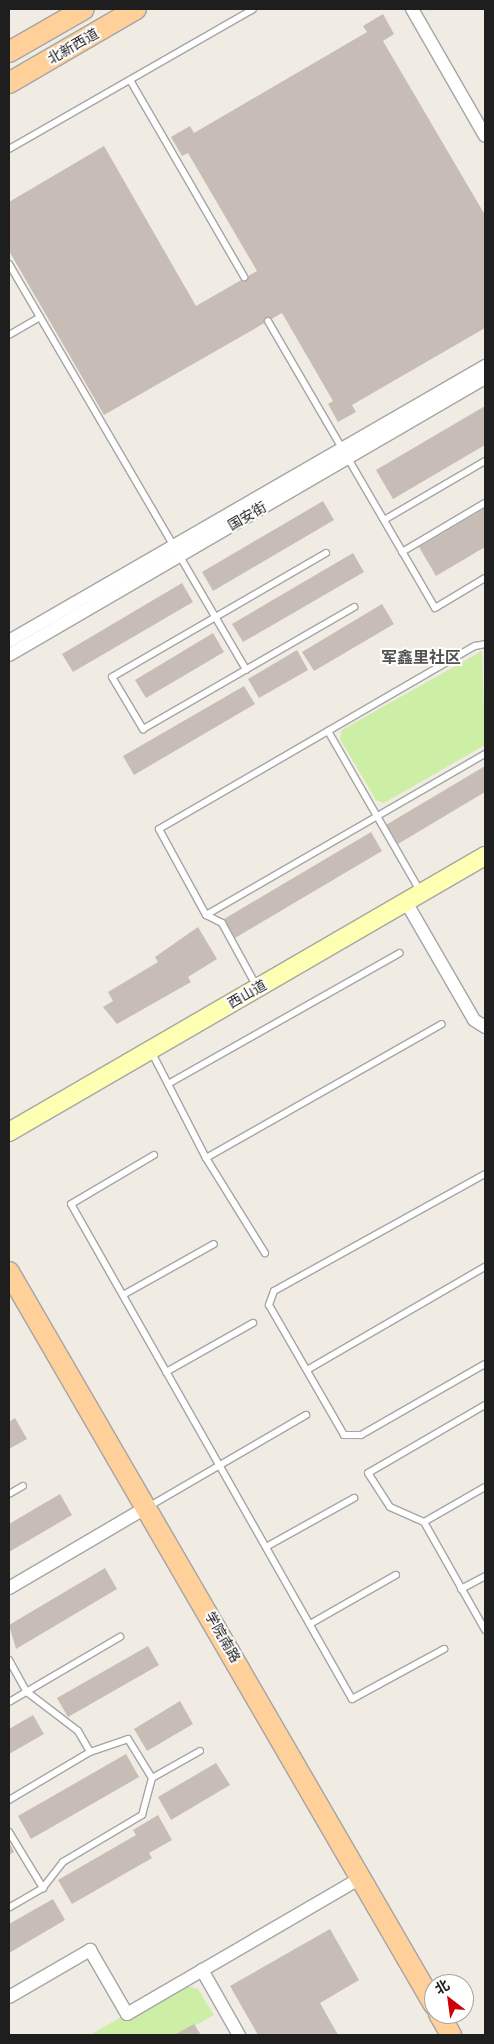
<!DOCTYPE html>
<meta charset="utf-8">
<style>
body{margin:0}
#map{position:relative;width:494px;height:2044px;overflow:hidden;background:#f0ece4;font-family:"Asap Condensed","Noto Sans SC",sans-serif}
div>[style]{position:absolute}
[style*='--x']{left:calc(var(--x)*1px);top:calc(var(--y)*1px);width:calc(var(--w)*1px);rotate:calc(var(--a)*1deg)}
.grass>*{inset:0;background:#cceea5}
.building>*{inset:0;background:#c8bdb6}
.roads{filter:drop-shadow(1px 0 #a5a5a5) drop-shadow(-1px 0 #a5a5a5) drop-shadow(0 1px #a5a5a5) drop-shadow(0 -1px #a5a5a5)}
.lane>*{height:6px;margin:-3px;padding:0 3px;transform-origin:3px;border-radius:3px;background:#fff}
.street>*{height:12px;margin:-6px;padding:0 6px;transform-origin:6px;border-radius:6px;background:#fff}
.secondary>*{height:18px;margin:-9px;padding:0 9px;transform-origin:9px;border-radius:9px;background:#fdffb3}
.primary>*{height:20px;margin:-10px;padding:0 10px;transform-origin:10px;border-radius:10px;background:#ffd09a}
span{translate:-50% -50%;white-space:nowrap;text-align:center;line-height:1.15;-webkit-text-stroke:4px #fff;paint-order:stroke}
.street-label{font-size:14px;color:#1e1e1e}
.quarter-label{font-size:16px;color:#515151;font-weight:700}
.frame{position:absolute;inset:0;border:10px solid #1e1e1e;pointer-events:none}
.north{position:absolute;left:424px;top:1974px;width:50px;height:50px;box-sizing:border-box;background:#fff;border:1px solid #a5a5a5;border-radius:50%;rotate:330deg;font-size:14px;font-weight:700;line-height:20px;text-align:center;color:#1e1e1e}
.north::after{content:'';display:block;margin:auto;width:18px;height:22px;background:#cd0007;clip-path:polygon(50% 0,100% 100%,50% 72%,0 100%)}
</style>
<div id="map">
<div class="grass">
<div style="clip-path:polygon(482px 651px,485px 745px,384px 803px,376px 800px,340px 739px,342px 730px)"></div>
<div style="clip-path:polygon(179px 1984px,198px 1989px,214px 2015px,178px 2035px,90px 2035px)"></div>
</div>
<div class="building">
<div style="clip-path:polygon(383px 14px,394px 34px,383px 41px,485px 215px,485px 328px,352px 405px,356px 412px,338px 422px,328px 404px,333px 401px,282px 313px,104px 415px,9px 251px,9px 202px,104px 146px,196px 306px,257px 271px,188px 153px,182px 156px,171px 137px,190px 126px,194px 133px,367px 32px,363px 26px)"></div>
<div style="clip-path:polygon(485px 406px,485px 445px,393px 499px,376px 470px)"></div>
<div style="clip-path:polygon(323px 501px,334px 520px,213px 591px,202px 572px)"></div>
<div style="clip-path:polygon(485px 508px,485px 547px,436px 576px,419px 547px)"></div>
<div style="clip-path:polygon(353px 553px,364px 572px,243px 642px,232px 624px)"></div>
<div style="clip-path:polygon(182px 583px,193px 602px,73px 672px,62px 654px)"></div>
<div style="clip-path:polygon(382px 604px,394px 624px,314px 671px,302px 652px)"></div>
<div style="clip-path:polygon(213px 633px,224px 652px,146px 698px,135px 680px)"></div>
<div style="clip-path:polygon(297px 650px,308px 670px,259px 698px,248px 679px)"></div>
<div style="clip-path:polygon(244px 686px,255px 704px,134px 775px,123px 756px)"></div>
<div style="clip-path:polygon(485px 766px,485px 792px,398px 844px,386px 825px)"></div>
<div style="clip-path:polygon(371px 832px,382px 851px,235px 938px,224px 919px)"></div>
<div style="clip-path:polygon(198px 927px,217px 959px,188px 977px,191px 982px,117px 1024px,103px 1007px,113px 1001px,108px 992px,158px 962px,155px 957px)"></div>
<div style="clip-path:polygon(15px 1418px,27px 1439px,9px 1449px,9px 1422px)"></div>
<div style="clip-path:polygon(60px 1494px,72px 1515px,9px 1552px,9px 1524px)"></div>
<div style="clip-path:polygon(105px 1568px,117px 1589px,16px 1649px,9px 1625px)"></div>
<div style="clip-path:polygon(148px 1646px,159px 1665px,68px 1717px,57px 1698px)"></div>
<div style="clip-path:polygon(180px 1701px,193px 1724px,147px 1751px,134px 1729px)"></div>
<div style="clip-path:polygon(33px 1715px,44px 1734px,9px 1754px,9px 1729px)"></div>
<div style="clip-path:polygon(126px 1754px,139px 1777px,31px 1839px,18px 1816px)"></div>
<div style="clip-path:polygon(216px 1763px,230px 1785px,171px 1820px,158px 1797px)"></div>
<div style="clip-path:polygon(158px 1815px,172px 1840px,149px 1853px,152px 1858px,72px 1904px,58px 1880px,136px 1835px,133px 1830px)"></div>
<div style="clip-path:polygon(9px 1842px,14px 1852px,9px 1855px)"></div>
<div style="clip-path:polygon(53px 1899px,65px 1920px,9px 1953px,9px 1924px)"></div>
<div style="clip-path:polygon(330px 1929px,359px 1980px,320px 2003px,338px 2035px,258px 2035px,230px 1986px)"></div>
<div style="clip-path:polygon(194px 2024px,201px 2035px,174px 2035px)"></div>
</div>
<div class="roads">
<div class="lane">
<div style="--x:130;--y:80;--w:228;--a:59.9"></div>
<div style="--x:9;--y:149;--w:281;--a:-29.8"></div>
<div style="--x:9;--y:264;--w:470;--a:59.7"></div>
<div style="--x:268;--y:321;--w:332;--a:59.8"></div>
<div style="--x:435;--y:608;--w:58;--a:-31"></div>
<div style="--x:9;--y:335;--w:36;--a:-30"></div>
<div style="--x:384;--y:520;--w:117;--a:-30.3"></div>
<div style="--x:402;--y:552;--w:96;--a:-30.6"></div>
<div style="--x:326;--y:553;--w:247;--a:149.9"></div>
<div style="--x:112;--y:677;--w:61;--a:59.2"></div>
<div style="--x:143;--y:729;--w:244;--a:-30"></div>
<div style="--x:328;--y:731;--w:187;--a:60.1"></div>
<div style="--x:206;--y:915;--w:322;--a:-30"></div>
<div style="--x:257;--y:987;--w:73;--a:-118.7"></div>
<div style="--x:222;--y:923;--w:18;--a:-153"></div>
<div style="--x:206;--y:915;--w:98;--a:-118.7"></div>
<div style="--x:159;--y:829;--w:365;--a:-30.1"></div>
<div style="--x:475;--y:646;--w:10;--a:-11"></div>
<div style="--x:151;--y:1051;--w:120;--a:62.8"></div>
<div style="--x:206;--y:1158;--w:112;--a:58.2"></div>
<div style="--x:168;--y:1084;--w:266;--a:-29.5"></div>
<div style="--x:154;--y:1155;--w:96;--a:149.4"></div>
<div style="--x:71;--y:1204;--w:569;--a:60.42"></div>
<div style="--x:352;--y:1699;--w:105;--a:-28.5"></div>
<div style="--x:206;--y:1158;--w:271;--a:-29.6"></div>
<div style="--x:485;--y:1174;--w:241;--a:151"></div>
<div style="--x:274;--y:1291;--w:15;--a:110"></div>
<div style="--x:269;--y:1305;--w:150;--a:60"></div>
<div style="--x:344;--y:1435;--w:17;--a:0"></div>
<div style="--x:361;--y:1435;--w:143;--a:-29.8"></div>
<div style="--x:123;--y:1295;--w:104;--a:-29.3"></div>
<div style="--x:307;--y:1370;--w:206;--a:-30.1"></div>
<div style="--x:166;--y:1372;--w:100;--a:-29.4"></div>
<div style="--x:485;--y:1405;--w:135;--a:149.8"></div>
<div style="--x:368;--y:1473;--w:40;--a:57.1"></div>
<div style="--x:390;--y:1507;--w:37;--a:24"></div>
<div style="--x:424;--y:1522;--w:124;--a:60.5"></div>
<div style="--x:9;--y:1494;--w:16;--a:-30"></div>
<div style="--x:148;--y:1507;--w:183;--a:-30.2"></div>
<div style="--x:424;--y:1522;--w:70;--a:-29.8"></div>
<div style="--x:266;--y:1547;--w:101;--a:-29.1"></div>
<div style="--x:461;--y:1589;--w:27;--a:-28"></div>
<div style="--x:310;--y:1624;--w:99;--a:-29.7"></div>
<div style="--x:9;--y:1660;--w:37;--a:61"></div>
<div style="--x:27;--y:1692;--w:64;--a:37.4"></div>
<div style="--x:78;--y:1731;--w:24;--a:60"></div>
<div style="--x:9;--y:1702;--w:129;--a:-30.4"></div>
<div style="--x:152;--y:1778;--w:55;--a:-29.4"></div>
<div style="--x:9;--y:1800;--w:94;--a:-30.7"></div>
<div style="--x:90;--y:1752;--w:40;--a:-18.9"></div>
<div style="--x:128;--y:1739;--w:46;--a:58.4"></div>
<div style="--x:152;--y:1778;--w:38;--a:105"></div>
<div style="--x:142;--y:1815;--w:92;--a:149.3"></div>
<div style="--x:63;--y:1862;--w:33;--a:128"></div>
<div style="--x:43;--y:1888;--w:39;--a:150"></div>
<div style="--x:9;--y:1832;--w:66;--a:58.7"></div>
</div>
<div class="street">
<div style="--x:412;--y:9;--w:146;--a:60.1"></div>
<div style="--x:9;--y:641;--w:550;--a:-30.02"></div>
<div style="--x:9;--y:655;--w:551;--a:-30.2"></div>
<div style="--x:406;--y:902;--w:136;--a:60"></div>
<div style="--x:474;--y:1020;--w:13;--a:32"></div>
<div style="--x:9;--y:1588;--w:160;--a:-30.4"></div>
<div style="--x:202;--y:1970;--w:75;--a:60.4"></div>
<div style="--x:9;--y:1997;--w:94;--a:-30.1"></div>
<div style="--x:90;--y:1950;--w:74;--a:60"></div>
<div style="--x:127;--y:2014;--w:272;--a:-30.2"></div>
</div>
<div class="secondary">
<div style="--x:9;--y:1132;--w:550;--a:-30.11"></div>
</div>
<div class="primary">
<div style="--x:9;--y:52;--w:86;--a:-29.8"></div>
<div style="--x:9;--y:83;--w:147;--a:-30.2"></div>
<div style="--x:9;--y:1272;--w:847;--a:59.89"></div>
<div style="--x:439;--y:2014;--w:24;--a:60"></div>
</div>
</div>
<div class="street-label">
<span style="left:73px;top:46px;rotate:-30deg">北新西道</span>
<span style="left:247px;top:516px;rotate:-30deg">国安街</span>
<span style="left:247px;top:994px;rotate:-30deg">西山道</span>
<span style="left:223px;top:1637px;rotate:60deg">学院南路</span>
</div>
<div class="quarter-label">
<span style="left:421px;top:657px">军鑫里社区</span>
</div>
<div class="frame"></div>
<div class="north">北</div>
</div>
